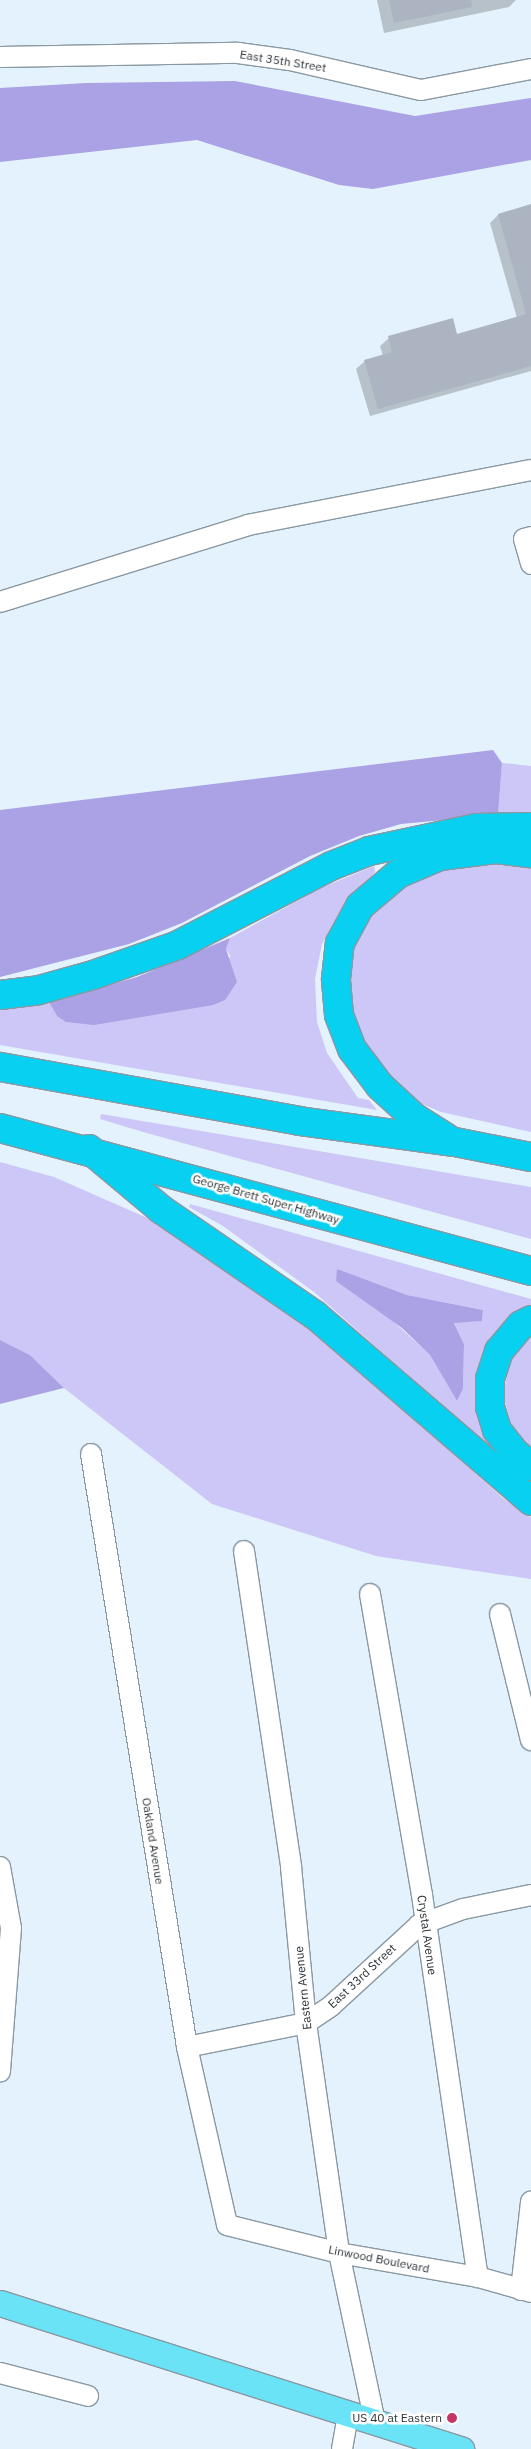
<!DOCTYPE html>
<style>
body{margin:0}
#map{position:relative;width:531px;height:2449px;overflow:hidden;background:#e4f2fd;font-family:"IBM Plex Sans",sans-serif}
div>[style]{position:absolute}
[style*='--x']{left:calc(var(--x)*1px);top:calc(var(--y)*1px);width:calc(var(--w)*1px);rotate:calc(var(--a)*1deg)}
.green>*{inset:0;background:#ccc7f7}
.forest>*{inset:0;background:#aaa2e4}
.shadow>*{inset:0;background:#0003}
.building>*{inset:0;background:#acb3c1}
.roads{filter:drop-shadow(1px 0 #8a98a2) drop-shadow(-1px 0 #8a98a2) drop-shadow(0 1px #8a98a2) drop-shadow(0 -1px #8a98a2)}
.minor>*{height:20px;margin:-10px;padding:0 10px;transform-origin:10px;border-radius:10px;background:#fff}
.major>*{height:25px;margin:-12.5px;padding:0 12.5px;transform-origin:12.5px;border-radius:12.5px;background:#6ae3f6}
.highway>*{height:28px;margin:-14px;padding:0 14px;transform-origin:14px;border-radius:14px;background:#07d0f0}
.dots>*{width:14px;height:14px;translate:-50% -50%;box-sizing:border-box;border:2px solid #fff;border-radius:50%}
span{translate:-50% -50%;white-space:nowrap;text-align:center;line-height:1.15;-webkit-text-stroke:5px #fff;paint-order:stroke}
.street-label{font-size:12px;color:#2c3236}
.poi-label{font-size:12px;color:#2c3236}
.right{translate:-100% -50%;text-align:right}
</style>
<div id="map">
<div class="green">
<div style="clip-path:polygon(502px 763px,531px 766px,531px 815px,498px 815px)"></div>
<div style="clip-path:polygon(482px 860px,531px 863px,531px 1132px,441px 1112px,408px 1098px,387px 1081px,353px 1031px,344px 974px,350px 950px,367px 918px,412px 876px)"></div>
<div style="clip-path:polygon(374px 866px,375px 872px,340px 911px,322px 944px,315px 979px,317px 1022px,327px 1053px,358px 1098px,369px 1100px,377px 1110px,0 1045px,0 1009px,49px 1002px,57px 1016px,231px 957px,226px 949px,230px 938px,321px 888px)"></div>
<div style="clip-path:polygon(101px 1114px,531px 1187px,531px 1239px,143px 1132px,100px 1119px)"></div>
<div style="clip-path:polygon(0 1162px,54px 1177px,161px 1224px,311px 1327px,504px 1499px,531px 1517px,531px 1579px,376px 1556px,212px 1504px,64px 1388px,30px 1355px,0 1340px)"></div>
<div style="clip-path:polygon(evenodd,190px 1204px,531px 1299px,531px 1307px,499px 1328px,486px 1348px,477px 1374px,478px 1413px,487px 1441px,498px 1455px,314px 1292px,223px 1226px,189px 1207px,190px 1204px,337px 1270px,407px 1295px,483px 1310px,482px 1321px,454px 1322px,464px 1344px,463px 1389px,457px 1401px,430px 1355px,337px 1270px)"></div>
<div style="clip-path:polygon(531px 1336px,531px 1448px,512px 1427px,503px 1395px,511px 1357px)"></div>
</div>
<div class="forest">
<div style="clip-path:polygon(235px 81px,415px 116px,531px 98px,531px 160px,373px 189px,339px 185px,197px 140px,0 162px,0 88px,86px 83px)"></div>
<div style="clip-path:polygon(493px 750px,502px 763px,498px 815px,401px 824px,359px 836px,310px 856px,182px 923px,129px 944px,0 977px,0 810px)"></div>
<div style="clip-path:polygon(230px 938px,226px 949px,237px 982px,225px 1000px,213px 1005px,94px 1025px,66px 1022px,57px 1016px,49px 1002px,137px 977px)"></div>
<div style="clip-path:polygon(337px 1269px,407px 1295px,483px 1310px,482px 1321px,454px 1323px,464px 1344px,463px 1389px,457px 1401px,430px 1355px,402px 1328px,336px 1281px)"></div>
<div style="clip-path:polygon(0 1340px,30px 1355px,64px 1388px,0 1404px)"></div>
</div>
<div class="shadow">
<div style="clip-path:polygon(377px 0,516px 0,509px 7px,384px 33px)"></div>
<div style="clip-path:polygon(531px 206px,531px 371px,370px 416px,356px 369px,365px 361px,383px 356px,380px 346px,389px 338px,456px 335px,517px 318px,490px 223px,498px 215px)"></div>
</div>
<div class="building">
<div style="clip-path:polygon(389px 0,471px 0,472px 7px,394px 23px)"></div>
<div style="clip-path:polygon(531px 204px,531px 366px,378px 409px,364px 360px,392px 352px,388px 336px,453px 318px,457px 334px,526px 314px,498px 214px)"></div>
</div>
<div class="roads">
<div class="minor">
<div style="--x:0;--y:57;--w:238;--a:-1"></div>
<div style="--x:238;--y:53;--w:52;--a:7.7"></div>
<div style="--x:290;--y:60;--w:134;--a:12.9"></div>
<div style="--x:421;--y:90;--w:112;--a:-10.8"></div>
<div style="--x:531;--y:537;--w:7;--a:164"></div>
<div style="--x:524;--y:539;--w:26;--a:74"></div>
<div style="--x:0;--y:602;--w:260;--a:-17.2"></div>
<div style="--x:248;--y:525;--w:288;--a:-11"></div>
<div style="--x:91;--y:1454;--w:601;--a:80.8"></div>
<div style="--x:187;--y:2047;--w:182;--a:77.3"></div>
<div style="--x:227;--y:2225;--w:115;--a:14"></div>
<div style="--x:339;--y:2253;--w:141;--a:9.8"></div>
<div style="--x:478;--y:2277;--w:55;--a:15.8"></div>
<div style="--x:244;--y:1551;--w:319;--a:81.5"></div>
<div style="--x:291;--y:1867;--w:157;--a:84.5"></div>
<div style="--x:306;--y:2023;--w:232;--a:81.8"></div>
<div style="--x:339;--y:2253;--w:174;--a:78"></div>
<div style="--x:370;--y:1594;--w:305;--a:80.2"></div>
<div style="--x:422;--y:1895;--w:386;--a:81.7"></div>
<div style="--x:500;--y:1614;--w:130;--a:76.2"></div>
<div style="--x:0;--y:1867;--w:62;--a:79.8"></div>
<div style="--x:11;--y:1928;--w:144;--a:94.4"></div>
<div style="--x:187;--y:2047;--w:121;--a:-11.4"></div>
<div style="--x:306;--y:2023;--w:30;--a:-34"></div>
<div style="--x:331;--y:2006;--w:120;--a:-42.6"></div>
<div style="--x:419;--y:1925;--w:47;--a:-20"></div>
<div style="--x:463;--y:1909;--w:69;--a:-11.6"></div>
<div style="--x:521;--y:2290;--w:89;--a:-83.5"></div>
<div style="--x:0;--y:2373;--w:91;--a:14.6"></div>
<div style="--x:342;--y:2449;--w:35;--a:-80"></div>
</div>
<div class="major">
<div style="--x:0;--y:2303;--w:484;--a:17.6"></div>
</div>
<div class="highway">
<div style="--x:0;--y:995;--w:39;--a:-7"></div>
<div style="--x:39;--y:990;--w:56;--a:-15.5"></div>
<div style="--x:93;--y:975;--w:90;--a:-19.4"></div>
<div style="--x:178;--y:945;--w:172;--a:-27.3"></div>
<div style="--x:331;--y:866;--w:41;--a:-21.5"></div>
<div style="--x:369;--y:851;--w:109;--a:-12.1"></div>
<div style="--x:476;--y:828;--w:55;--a:-1"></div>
<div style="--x:0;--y:1067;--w:304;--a:10.2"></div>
<div style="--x:299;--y:1121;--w:157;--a:7.7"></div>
<div style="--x:455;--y:1142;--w:77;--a:11.2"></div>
<div style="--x:0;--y:1128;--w:550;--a:15.07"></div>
<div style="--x:447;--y:1138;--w:36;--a:-148"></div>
<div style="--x:416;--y:1119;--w:49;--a:-137.5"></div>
<div style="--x:380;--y:1086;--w:46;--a:-127.1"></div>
<div style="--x:352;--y:1049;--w:36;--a:-111"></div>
<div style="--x:339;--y:1015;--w:36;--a:-95"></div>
<div style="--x:336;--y:979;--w:36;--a:-84"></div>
<div style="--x:340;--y:943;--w:42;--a:-61.6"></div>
<div style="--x:360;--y:906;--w:50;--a:-40.1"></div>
<div style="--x:398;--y:874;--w:46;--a:-23.2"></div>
<div style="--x:440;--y:856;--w:56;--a:-7.1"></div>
<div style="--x:496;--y:849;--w:35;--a:7"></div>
<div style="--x:89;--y:1149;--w:95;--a:39.9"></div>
<div style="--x:162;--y:1210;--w:186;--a:34.5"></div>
<div style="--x:315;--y:1315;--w:285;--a:40.7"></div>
<div style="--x:531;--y:1320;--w:11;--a:153"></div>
<div style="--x:521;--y:1325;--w:34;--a:130"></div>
<div style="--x:499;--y:1351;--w:29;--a:108"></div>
<div style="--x:490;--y:1379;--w:28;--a:90"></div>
<div style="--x:490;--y:1407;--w:24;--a:73"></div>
<div style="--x:497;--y:1430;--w:29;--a:52"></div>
<div style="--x:515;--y:1453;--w:21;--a:39"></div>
</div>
</div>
<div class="dots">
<div style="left:452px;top:2418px;background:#c33666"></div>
</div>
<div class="street-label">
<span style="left:283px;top:61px;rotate:9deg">East 35th Street</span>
<span style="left:266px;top:1199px;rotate:16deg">George Brett Super Highway</span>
<span style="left:153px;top:1841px;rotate:81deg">Oakland Avenue</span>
<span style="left:427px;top:1935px;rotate:82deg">Crystal Avenue</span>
<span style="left:362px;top:1976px;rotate:-43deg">East 33rd Street</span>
<span style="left:303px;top:1988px;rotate:-96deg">Eastern Avenue</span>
<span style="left:379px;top:2259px;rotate:11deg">Linwood Boulevard</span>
</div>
<div class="poi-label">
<span class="right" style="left:442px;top:2418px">US 40 at Eastern</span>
</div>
</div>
